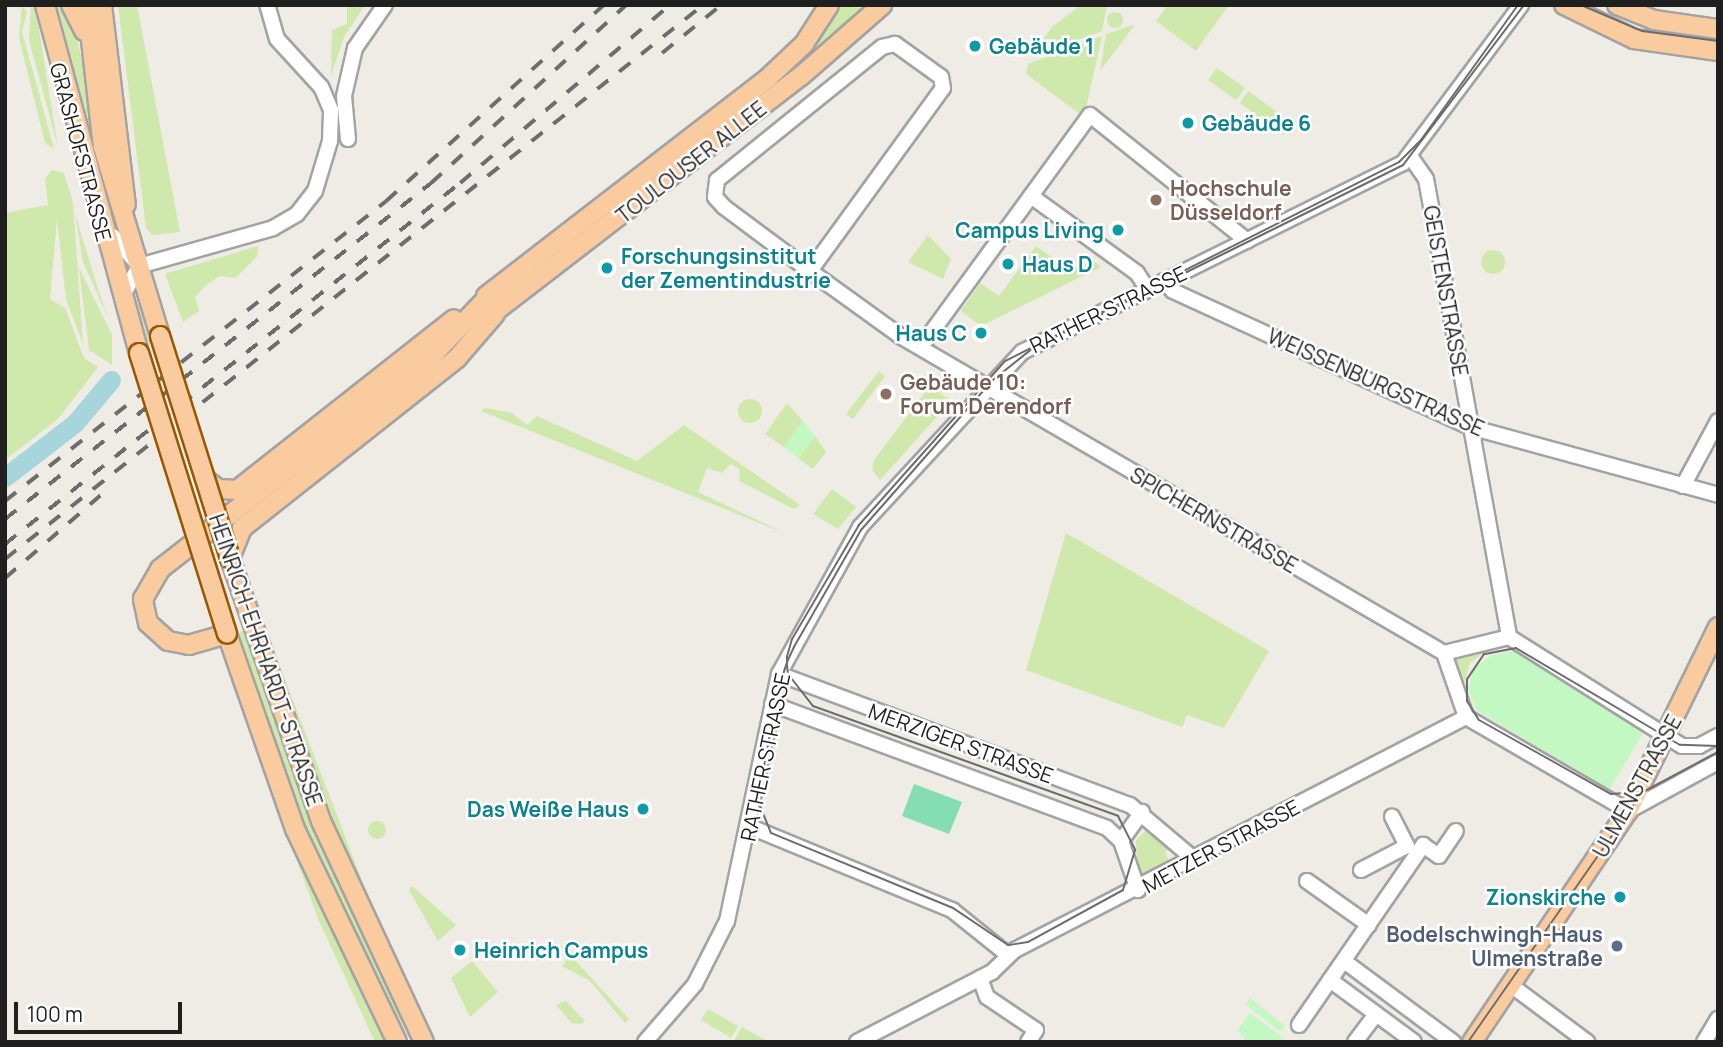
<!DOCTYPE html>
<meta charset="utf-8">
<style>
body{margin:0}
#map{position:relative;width:1723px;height:1047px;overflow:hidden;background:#efebe5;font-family:Manrope,sans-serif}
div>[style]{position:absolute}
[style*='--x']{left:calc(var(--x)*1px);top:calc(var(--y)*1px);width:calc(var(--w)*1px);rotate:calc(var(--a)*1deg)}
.grass>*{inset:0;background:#cfe9ac}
.round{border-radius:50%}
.park>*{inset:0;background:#c4f8c3}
.pitch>*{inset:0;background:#84ddb3}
.river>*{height:19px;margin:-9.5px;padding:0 9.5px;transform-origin:9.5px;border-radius:9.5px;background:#a6d5dc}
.roads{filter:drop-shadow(2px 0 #a3a3a3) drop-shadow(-2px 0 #a3a3a3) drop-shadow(0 2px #a3a3a3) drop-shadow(0 -2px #a3a3a3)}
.minor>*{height:14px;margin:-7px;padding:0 7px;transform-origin:7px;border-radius:7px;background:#fff}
.major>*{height:18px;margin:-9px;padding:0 9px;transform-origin:9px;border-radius:9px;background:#facb9f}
.tram>*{height:2px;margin:-1px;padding:0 1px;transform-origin:1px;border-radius:1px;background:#6d6d6d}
.rail>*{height:3.5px;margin-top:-1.75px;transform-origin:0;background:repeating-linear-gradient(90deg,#6d6d6d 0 14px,transparent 0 28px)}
.bridges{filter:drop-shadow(2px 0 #975803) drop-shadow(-2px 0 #975803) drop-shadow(0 2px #975803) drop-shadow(0 -2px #975803)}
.major-bridge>*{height:18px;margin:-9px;padding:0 9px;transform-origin:9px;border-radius:9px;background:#facb9f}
.dots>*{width:19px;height:19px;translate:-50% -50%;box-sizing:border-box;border:4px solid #fff;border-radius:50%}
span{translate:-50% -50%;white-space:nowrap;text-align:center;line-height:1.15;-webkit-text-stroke:5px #fff;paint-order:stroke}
.culture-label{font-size:21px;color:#0d838f;font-weight:700}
.left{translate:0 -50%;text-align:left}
.right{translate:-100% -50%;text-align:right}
.street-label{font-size:21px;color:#1f1f1f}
.education-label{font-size:21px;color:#785e54;font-weight:700}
.service-label{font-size:21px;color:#4e5e75;font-weight:700}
.frame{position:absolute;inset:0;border:7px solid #1f1f1f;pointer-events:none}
.scale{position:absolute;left:14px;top:1002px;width:168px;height:32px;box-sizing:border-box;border:4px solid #1f1f1f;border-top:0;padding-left:9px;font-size:21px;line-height:24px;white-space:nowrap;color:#1f1f1f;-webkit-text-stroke:5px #fff;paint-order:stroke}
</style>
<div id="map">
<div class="grass">
<div style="clip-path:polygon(22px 5px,27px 12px,22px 32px,54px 149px,45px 143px,19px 38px)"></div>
<div style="clip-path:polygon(31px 5px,35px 5px,58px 147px,29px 40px)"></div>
<div style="clip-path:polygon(55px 5px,66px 5px,75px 25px,105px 185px,75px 98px)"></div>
<div style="clip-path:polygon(118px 5px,137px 5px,180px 232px,152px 235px,146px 228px)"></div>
<div style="clip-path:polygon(347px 5px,365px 5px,344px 37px,331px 76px,332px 30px,347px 24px)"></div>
<div style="clip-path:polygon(836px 5px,861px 8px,799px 69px,468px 329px,484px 306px,786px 70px)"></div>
<div style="clip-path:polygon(1081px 5px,1107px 6px,1102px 31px,1031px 57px,1052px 27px)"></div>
<div style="clip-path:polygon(1168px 5px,1229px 5px,1196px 51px,1156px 21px)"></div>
<div class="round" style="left:1107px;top:12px;width:16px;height:16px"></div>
<div style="clip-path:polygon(1133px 25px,1134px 26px,1100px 71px,1106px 34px)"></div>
<div style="clip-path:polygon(1102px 36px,1084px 117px,1026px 74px,1028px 64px)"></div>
<div style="clip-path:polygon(1217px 68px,1245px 88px,1236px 100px,1208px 80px)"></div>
<div style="clip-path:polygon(1248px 91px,1292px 123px,1283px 135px,1240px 103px)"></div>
<div style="clip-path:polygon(52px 170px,64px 173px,73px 203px,83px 344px,66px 299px,57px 219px,50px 299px,65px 308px,84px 358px,98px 367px,58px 419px,5px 460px,5px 213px,48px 205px,45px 179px)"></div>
<div style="clip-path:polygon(75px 214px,99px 292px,109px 320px,83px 262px)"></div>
<div style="clip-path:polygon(928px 235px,951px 259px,943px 279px,908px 262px)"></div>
<div style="clip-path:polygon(258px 246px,257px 257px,235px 278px,220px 276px,206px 285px,195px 297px,199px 311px,183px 322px,165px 274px)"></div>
<div style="clip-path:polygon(1036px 246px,1061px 264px,1054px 274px,1087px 264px,1087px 255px,1101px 267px,981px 326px,961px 311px,980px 283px,999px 296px)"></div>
<div class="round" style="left:1481px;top:250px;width:24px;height:24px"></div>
<div style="clip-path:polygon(79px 268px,112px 335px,112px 365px,89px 350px)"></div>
<div style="clip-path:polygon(140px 304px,152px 342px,147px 346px,134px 306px)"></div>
<div style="clip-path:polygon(879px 371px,885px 376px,853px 419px,846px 414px)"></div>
<div style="clip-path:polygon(930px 386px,951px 401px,880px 480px,872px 470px,874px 460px)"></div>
<div class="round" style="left:738px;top:399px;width:24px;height:24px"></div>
<div style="clip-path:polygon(787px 403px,803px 421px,784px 447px,765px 434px)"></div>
<div style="clip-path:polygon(485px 408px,512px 413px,527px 425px,537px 416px,637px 461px,684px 425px,800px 505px,794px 509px,739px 481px,740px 470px,731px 464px,722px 473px,707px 468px,698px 492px,787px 534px,481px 411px)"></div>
<div style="clip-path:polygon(815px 436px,826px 452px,813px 469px,798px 458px)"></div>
<div style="clip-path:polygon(832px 489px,856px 507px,838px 529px,813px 514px)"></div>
<div style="clip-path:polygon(1066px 533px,1269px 651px,1224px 728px,1187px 715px,1182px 727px,1026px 670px)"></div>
<div style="clip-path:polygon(243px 630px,329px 862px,414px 1042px,386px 1000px,321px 866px,267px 723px,238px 634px)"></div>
<div style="clip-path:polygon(265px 635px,276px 656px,381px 930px,322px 798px)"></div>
<div style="clip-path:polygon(1492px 646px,1470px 663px,1462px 690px,1455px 660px)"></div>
<div style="clip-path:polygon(225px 665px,314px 895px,384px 1042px,375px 1042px,319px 921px)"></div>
<div class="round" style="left:368px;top:821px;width:18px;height:18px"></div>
<div style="clip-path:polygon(1150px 827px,1171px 846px,1165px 852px,1169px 860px,1138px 878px,1136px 840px)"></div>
<div style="clip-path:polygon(412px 886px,456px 925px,438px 941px,409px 890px)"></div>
<div style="clip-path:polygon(560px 944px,629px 1019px,625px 1023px,590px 981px,562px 966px,567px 960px)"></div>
<div style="clip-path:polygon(472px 961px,498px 992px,470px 1017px,451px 978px)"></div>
<div style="clip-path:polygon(566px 1001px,585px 1021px,581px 1024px,572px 1023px,556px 1005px)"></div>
<div style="clip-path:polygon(708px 1009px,738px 1026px,731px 1038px,701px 1020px)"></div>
<div style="clip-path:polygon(742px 1027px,769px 1042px,734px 1041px)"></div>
</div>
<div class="park">
<div style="clip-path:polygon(803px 421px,815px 436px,798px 458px,784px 447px)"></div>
<div style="clip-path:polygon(1514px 651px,1645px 730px,1609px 790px,1476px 710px,1469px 690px,1473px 669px,1492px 655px)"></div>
<div style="clip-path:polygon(1250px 998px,1285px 1026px,1281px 1032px,1245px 1004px)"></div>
<div style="clip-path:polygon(1250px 1013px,1284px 1039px,1282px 1042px,1247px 1042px,1238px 1030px)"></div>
</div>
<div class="pitch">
<div style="clip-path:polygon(914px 784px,962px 802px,949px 834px,902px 816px)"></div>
</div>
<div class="river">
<div style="--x:5;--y:477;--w:88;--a:-37.6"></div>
<div style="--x:75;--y:423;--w:56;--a:-50.1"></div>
</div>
<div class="roads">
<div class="minor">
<div style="--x:348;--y:139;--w:43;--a:-95.3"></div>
<div style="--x:344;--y:96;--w:49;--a:-77.1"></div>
<div style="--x:355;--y:48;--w:52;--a:-55.1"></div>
<div style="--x:1410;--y:156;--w:28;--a:55"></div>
<div style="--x:1426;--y:179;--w:465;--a:79.7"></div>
<div style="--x:1031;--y:196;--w:131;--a:36"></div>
<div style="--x:1137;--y:273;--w:20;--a:57"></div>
<div style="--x:113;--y:236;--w:40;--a:49"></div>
<div style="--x:810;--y:271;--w:226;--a:-54"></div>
<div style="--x:943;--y:88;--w:11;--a:-100"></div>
<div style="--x:941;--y:77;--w:57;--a:-144.3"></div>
<div style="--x:895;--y:44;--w:13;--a:167"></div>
<div style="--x:882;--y:47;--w:212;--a:141.1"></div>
<div style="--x:717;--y:180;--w:17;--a:97"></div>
<div style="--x:715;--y:197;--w:13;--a:48"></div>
<div style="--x:724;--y:207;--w:107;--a:36.7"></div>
<div style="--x:810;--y:271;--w:111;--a:35.8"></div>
<div style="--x:900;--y:336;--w:630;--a:30.23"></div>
<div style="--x:1444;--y:653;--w:68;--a:71"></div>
<div style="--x:1466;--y:717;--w:187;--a:30.1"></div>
<div style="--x:1628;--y:811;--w:102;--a:-28.6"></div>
<div style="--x:1164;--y:281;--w:13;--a:48"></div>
<div style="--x:1173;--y:291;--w:327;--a:24.6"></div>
<div style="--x:1470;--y:427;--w:257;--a:15.3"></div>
<div style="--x:122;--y:297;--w:35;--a:-61"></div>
<div style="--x:139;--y:266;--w:139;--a:-15.8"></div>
<div style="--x:273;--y:228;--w:28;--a:-30"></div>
<div style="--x:297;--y:214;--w:29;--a:-52"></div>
<div style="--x:315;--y:191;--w:52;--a:-73.3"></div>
<div style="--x:330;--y:141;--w:31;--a:-88"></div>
<div style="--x:331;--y:110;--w:25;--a:-113"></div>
<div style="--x:321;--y:87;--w:65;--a:-132.5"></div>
<div style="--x:277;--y:39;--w:35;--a:-106"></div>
<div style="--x:923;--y:344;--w:283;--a:-53.9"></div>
<div style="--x:1090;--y:115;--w:201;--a:38.7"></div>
<div style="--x:1683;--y:486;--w:74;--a:-61.7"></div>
<div style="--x:1444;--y:653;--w:67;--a:-13.8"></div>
<div style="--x:1509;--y:637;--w:204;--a:32.2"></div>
<div style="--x:1682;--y:746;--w:17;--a:0"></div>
<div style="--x:1699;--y:746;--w:21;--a:-28"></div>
<div style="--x:779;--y:674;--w:375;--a:20.5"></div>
<div style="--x:1130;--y:805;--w:85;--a:40.2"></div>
<div style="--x:772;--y:704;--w:357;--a:20.3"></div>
<div style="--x:1107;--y:828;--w:19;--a:43"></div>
<div style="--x:1121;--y:841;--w:52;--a:70.9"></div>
<div style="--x:748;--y:826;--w:221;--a:22.4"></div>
<div style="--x:952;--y:910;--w:72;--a:38.8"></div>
<div style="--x:1121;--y:841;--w:36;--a:-54"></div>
<div style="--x:1361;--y:870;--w:52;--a:-27.6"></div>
<div style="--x:1407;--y:846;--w:33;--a:-117"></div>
<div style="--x:1307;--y:881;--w:76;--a:35.4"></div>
<div style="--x:1344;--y:961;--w:136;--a:36.6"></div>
<div style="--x:980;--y:978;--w:20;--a:70"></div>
<div style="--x:987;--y:997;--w:59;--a:34"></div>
<div style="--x:1036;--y:1030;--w:14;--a:124"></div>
<div style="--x:1330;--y:980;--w:104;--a:36.4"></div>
<div style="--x:1512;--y:986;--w:94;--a:36.7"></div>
<div style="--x:1299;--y:1025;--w:219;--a:-55.4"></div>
<div style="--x:1423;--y:845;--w:19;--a:35"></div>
<div style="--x:1439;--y:856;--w:30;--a:-56"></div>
<div style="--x:645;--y:1042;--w:77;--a:-49.2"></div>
<div style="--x:695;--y:984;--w:71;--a:-63.1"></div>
<div style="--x:727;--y:921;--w:252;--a:-78.1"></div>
<div style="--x:779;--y:674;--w:168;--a:-61.1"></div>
<div style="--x:860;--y:527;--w:238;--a:-47.2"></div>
<div style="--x:1022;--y:352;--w:425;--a:-26.4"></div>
<div style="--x:1403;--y:163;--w:197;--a:-53.2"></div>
<div style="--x:857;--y:1042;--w:152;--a:-27.4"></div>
<div style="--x:992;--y:972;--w:32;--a:-44"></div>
<div style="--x:1015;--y:950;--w:508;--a:-27.32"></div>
<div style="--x:1355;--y:1042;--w:35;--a:-53"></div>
<div style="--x:1704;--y:1042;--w:27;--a:-59"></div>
</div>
<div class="major">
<div style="--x:45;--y:5;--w:360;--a:74.9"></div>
<div style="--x:71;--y:5;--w:29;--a:63"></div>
<div style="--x:87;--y:5;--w:143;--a:83.6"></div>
<div style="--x:103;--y:147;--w:197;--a:73.2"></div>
<div style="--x:102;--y:5;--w:201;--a:83.2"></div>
<div style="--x:1564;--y:5;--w:78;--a:25.9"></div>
<div style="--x:1634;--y:39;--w:85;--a:8.1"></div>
<div style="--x:1617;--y:5;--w:40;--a:22"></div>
<div style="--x:1654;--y:20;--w:65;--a:8"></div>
<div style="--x:486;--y:296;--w:358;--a:-37.7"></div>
<div style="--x:769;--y:77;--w:48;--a:-43.3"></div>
<div style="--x:804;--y:44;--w:46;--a:-57.3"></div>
<div style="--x:485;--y:319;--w:399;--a:-37.6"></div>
<div style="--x:801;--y:76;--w:108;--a:-41.2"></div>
<div style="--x:206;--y:480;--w:15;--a:37"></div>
<div style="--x:218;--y:489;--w:19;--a:3"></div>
<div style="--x:237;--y:490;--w:276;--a:-38.2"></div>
<div style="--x:397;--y:1042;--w:236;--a:-115.6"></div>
<div style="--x:295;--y:829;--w:207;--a:-109.2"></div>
<div style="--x:227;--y:634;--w:40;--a:164"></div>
<div style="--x:189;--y:645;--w:21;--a:-169"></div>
<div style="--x:168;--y:641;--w:27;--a:-138"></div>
<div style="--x:148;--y:623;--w:25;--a:-102"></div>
<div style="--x:143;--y:599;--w:34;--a:-60"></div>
<div style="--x:160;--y:569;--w:341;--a:-38"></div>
<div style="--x:429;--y:359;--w:94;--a:-46.3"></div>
<div style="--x:424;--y:1042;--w:244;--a:-115"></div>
<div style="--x:321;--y:821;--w:278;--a:-109.1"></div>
<div style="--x:230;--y:558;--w:32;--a:-68"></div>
<div style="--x:242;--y:528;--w:274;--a:-38.3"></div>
<div style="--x:457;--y:358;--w:58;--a:-49.2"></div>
<div style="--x:1472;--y:1042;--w:279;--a:-56"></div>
<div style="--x:1628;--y:811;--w:205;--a:-63.9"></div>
</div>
</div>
<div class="tram">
<div style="--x:1518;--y:5;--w:166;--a:125.7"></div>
<div style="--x:1421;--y:140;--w:31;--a:135"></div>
<div style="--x:1399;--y:162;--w:441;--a:153.2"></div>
<div style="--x:1005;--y:361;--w:220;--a:131.7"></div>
<div style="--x:859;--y:525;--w:132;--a:120.4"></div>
<div style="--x:792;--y:639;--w:19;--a:106"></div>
<div style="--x:787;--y:657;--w:8;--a:90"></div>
<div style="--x:787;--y:665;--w:9;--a:84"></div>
<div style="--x:788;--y:674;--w:41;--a:52"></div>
<div style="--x:813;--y:706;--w:324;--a:19.8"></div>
<div style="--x:1118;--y:816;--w:38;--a:63"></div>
<div style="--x:1135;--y:850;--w:42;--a:106.7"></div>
<div style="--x:1123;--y:890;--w:108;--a:151.3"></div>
<div style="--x:1028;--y:942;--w:20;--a:171"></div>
<div style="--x:1008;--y:945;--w:66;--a:-146.1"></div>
<div style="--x:953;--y:908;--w:197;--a:-157.6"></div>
<div style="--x:771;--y:833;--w:35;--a:-112"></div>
<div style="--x:758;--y:800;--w:112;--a:-79.7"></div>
<div style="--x:778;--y:690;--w:29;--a:-72"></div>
<div style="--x:787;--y:662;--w:17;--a:-65"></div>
<div style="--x:794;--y:647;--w:135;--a:-60.2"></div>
<div style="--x:861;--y:530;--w:200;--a:-48.7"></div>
<div style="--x:993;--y:380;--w:51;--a:-38.7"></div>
<div style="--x:1033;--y:348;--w:413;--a:-26.3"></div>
<div style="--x:1403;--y:165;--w:201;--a:-52.9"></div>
<div style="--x:1581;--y:5;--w:66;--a:23.1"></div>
<div style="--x:1642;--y:31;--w:77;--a:7.5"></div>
<div style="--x:1718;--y:746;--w:38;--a:-178"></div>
<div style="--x:1680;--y:745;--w:191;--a:-149.4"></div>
<div style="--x:1516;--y:648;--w:33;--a:169"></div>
<div style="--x:1484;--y:654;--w:30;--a:124"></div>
<div style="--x:1467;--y:679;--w:22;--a:90"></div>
<div style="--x:1467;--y:701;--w:22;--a:58"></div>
<div style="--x:1479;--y:720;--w:151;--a:29.3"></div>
<div style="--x:1611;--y:794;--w:32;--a:-4"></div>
<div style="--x:1643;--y:792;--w:85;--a:-28.1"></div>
<div style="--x:1468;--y:1042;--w:306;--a:-55.1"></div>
</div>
<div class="rail">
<div style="--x:662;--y:53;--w:76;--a:-39.1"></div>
<div style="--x:5;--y:501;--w:485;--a:-38.2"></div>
<div style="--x:386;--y:201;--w:293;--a:-42"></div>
<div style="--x:5;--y:519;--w:543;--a:-38.26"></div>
<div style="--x:431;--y:183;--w:264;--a:-42.4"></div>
<div style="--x:5;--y:544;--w:581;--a:-38.43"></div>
<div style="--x:460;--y:183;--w:275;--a:-40.3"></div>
<div style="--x:5;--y:559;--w:891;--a:-38.44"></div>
<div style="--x:5;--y:578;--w:138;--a:-40.9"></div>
</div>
<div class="bridges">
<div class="major-bridge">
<div style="--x:160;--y:336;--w:233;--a:72.5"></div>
<div style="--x:139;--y:353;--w:294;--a:72.6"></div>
</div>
</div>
<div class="dots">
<div style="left:975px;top:46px;background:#0f9aa8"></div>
<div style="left:1188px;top:123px;background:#0f9aa8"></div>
<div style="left:1156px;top:200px;background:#8d6e63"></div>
<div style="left:1118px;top:230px;background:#0f9aa8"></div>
<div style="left:1008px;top:264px;background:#0f9aa8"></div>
<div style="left:607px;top:268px;background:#0f9aa8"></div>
<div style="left:981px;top:333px;background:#0f9aa8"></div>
<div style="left:886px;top:394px;background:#8d6e63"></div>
<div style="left:643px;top:809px;background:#0f9aa8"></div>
<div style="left:1620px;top:897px;background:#0f9aa8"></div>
<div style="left:1617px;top:946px;background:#5c6f8a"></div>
<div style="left:460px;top:950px;background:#0f9aa8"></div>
</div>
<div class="culture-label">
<span class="left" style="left:989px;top:46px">Gebäude 1</span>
<span class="left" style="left:1202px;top:123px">Gebäude 6</span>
<span class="right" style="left:1104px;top:230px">Campus Living</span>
<span class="left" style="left:621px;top:268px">Forschungsinstitut<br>der Zementindustrie</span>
<span class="left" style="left:1022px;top:264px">Haus D</span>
<span class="right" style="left:967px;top:333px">Haus C</span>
<span class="right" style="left:629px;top:809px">Das Weiße Haus</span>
<span class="right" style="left:1606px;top:897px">Zionskirche</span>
<span class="left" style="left:474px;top:950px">Heinrich Campus</span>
</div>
<div class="street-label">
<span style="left:81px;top:152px;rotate:75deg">GRASHOFSTRASSE</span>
<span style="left:691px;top:162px;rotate:-38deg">TOULOUSER ALLEE</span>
<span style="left:1446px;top:291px;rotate:80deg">GEISTENSTRASSE</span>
<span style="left:1108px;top:309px;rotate:-26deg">RATHER STRASSE</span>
<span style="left:1376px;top:382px;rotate:24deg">WEISSENBURGSTRASSE</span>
<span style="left:1214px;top:520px;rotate:30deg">SPICHERNSTRASSE</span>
<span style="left:266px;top:660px;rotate:71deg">HEINRICH-EHRHARDT-STRASSE</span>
<span style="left:961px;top:743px;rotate:20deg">MERZIGER STRASSE</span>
<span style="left:765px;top:757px;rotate:-78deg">RATHER STRASSE</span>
<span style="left:1637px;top:786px;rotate:-61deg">ULMENSTRASSE</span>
<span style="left:1221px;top:846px;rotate:-28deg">METZER STRASSE</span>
</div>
<div class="education-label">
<span class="left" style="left:1170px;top:200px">Hochschule<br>Düsseldorf</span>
<span class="left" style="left:900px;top:394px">Gebäude 10:<br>Forum Derendorf</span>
</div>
<div class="service-label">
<span class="right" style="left:1603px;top:946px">Bodelschwingh-Haus<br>Ulmenstraße</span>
</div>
<div class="frame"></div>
<div class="scale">100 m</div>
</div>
